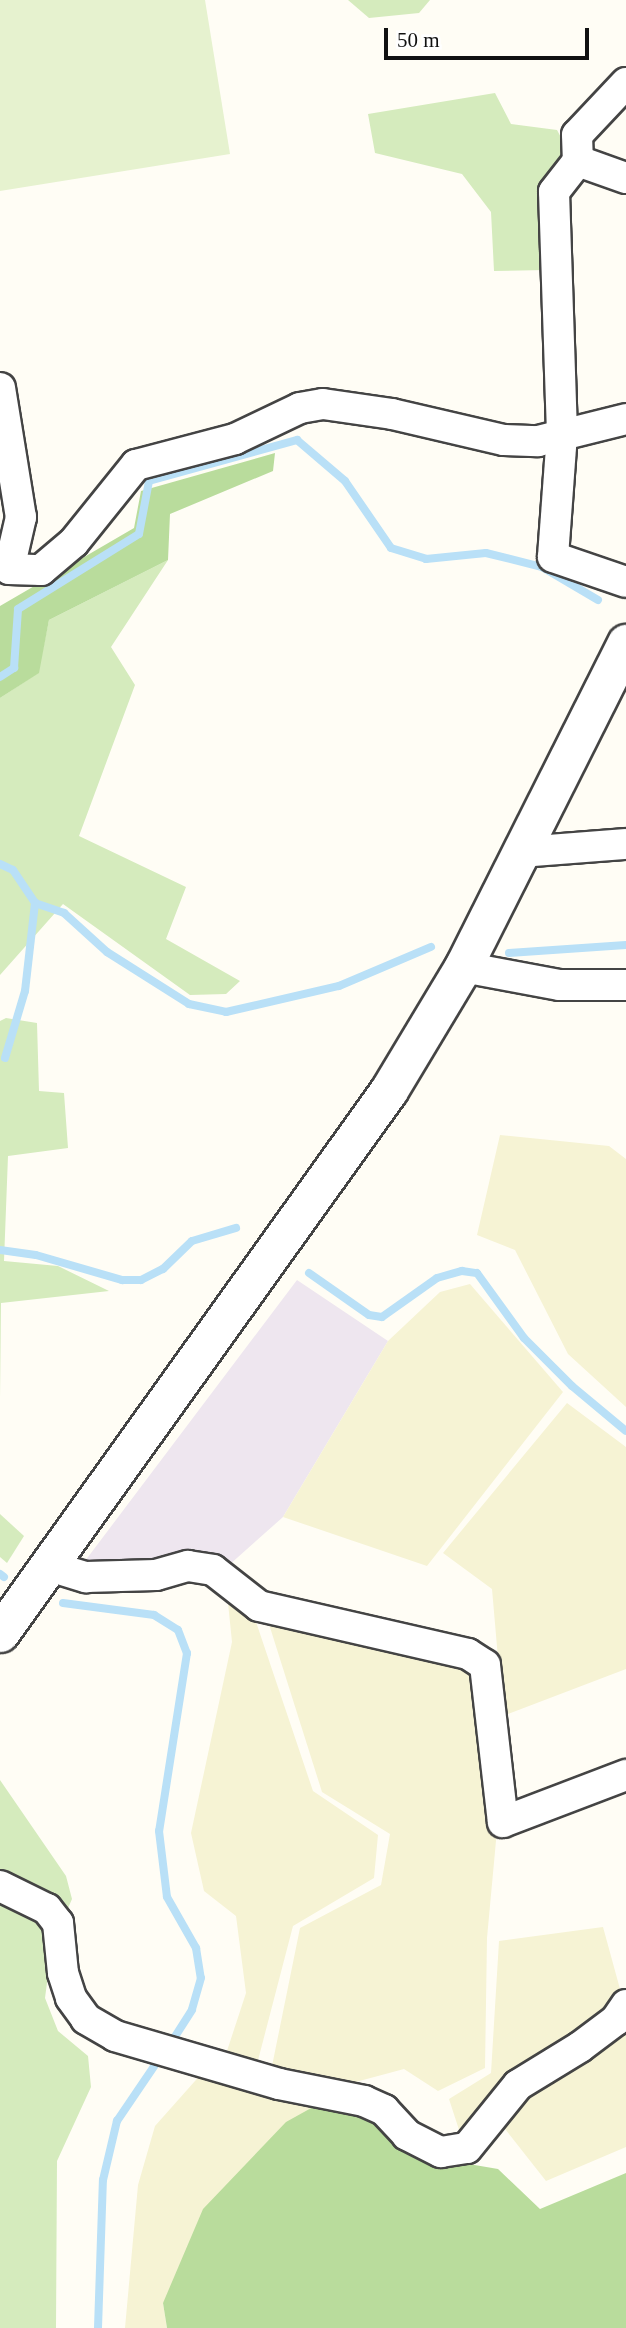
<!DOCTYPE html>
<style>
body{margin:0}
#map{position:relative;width:626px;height:2328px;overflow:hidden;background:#fffdf5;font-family:Georgia,serif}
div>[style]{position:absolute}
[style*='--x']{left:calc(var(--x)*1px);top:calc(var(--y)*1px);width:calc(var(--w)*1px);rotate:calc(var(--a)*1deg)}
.industrial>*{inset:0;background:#eee6ef}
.farmland>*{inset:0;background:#f6f3d4}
.green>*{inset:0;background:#d5ebbd}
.forest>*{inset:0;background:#b9dc9c}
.pitch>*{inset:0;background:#e6f2cf}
.stream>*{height:8px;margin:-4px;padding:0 4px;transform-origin:4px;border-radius:4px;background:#b9e0f7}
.roads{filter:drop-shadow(2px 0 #444) drop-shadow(-2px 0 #444) drop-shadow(0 2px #444) drop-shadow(0 -2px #444)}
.minor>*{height:30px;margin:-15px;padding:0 15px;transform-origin:15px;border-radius:15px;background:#fff}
.tertiary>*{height:37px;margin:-18.5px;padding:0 18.5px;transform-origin:18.5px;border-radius:18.5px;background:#fff}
span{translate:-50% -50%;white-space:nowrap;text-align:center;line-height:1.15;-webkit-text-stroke:7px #fff;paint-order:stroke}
.scale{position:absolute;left:384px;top:28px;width:205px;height:32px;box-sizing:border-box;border:4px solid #111;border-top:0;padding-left:9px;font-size:21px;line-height:24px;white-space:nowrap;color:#111;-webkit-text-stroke:5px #fff;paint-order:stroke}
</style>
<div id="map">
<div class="industrial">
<div style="clip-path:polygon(297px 1280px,388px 1341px,283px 1517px,228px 1566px,204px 1556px,85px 1561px)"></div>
</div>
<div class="farmland">
<div style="clip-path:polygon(500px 1135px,609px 1146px,626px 1159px,626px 1407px,568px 1354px,515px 1250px,477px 1235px)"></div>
<div style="clip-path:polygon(470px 1284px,563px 1392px,427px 1566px,283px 1517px,388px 1341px,440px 1292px)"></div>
<div style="clip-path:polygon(567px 1403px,626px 1447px,626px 1669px,503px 1716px,492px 1589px,443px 1553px)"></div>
<div style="clip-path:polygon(228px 1603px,254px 1616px,313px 1791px,378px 1835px,374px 1878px,293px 1926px,256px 2068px,226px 2054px,246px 1993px,236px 1916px,204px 1891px,191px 1833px,232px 1642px)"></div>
<div style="clip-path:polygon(268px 1621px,477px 1665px,497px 1830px,487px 1938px,485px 2068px,438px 2091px,404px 2069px,337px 2087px,271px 2071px,300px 1928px,381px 1885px,390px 1834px,322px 1792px)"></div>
<div style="clip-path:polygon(603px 1927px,620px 1989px,589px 2029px,461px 2136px,449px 2099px,491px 2073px,499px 1941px)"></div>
<div style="clip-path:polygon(626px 2019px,626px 2147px,546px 2181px,502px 2125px,543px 2075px)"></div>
<div style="clip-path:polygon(203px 2072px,322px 2102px,163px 2303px,167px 2328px,125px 2328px,138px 2185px,155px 2126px)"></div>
</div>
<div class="green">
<div style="clip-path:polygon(348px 0,430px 0,419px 13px,369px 18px)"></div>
<div style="clip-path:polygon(495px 93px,511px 124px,557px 130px,565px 145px,545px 189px,545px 270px,494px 271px,491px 212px,462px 174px,375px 153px,368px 114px)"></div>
<div style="clip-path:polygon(168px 560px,111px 647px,135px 685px,79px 836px,186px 887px,166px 939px,240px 981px,226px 994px,190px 995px,63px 904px,0 975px,0 698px,38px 673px,49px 620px)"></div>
<div style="clip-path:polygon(6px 1018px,37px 1023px,39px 1091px,64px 1093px,68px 1148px,8px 1156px,4px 1261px,58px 1266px,109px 1291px,1px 1303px,0 1399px,0 1021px)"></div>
<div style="clip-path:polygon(0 1514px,24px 1536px,7px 1563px,0 1557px)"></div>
<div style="clip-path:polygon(0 1780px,66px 1876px,72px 1899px,52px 1945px,45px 1998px,58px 2031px,88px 2056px,91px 2087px,57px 2161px,56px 2328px,0 2328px)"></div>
</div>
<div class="forest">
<div style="clip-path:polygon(275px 453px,273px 471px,170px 514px,168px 560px,49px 620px,39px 673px,0 698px,0 606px,134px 528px,141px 491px)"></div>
<div style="clip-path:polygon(322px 2102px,370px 2115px,457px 2162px,498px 2169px,540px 2209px,626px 2173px,626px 2328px,167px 2328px,163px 2303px,203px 2209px,286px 2122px)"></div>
</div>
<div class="pitch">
<div style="clip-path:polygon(0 0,205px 0,230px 154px,0 191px)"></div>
</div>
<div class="stream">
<div style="--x:0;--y:677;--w:17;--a:-33"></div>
<div style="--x:14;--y:668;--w:59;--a:-86.1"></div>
<div style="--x:18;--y:609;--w:142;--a:-31.8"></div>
<div style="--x:139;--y:534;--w:54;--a:-79.3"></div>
<div style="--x:149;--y:481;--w:154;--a:-15.5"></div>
<div style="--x:297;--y:440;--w:63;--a:40.5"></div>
<div style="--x:345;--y:481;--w:81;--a:55.5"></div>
<div style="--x:391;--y:548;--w:37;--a:17"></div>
<div style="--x:426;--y:559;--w:60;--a:-5.7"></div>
<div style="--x:486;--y:553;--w:58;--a:14"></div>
<div style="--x:542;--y:567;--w:65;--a:30.5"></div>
<div style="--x:0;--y:864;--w:14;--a:25"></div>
<div style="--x:13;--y:870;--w:40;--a:56"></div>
<div style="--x:35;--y:903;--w:31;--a:19"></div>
<div style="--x:64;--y:913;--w:58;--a:42.2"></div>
<div style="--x:107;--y:952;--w:97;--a:32.4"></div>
<div style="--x:189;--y:1004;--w:38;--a:12"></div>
<div style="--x:226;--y:1012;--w:116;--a:-13"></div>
<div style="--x:339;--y:986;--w:100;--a:-23"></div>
<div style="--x:509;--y:953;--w:117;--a:-3.9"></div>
<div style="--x:5;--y:1058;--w:70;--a:-73.4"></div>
<div style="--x:25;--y:991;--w:89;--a:-83.5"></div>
<div style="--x:0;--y:1250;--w:36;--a:8"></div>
<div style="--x:36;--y:1255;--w:90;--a:16.2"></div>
<div style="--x:122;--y:1280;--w:19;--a:0"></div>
<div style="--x:141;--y:1280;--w:25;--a:-27"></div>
<div style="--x:163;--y:1269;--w:40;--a:-44"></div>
<div style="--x:192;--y:1241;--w:46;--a:-16.5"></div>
<div style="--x:309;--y:1273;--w:73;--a:35"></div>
<div style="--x:369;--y:1315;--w:13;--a:9"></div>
<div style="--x:382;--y:1317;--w:67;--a:-35.3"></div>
<div style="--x:437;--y:1278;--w:26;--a:-16"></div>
<div style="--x:462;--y:1271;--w:15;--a:8"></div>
<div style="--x:477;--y:1273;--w:80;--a:54.1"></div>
<div style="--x:524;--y:1338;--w:68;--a:45"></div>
<div style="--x:572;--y:1386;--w:70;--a:39.8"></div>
<div style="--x:0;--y:1574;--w:5;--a:37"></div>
<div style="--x:63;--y:1603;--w:92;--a:7.5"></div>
<div style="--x:154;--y:1615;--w:28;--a:32"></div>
<div style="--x:178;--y:1630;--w:25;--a:69"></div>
<div style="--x:187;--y:1653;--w:180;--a:98.9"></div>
<div style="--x:159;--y:1831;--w:66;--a:83.1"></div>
<div style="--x:167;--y:1897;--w:59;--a:60.4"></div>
<div style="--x:196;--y:1948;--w:30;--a:81"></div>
<div style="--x:201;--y:1978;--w:33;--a:106"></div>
<div style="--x:192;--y:2010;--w:43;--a:122.6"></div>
<div style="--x:98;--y:2328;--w:148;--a:-88.1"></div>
<div style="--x:103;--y:2180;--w:61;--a:-76.7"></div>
<div style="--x:117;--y:2121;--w:78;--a:-55.9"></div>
</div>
<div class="roads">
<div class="minor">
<div style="--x:626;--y:83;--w:71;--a:133.3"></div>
<div style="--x:577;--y:135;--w:26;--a:88"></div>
<div style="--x:578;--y:161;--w:51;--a:19.5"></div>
<div style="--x:578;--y:161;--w:39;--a:128"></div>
<div style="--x:554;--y:192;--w:242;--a:88.1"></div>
<div style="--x:562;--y:434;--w:123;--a:94.2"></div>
<div style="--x:553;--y:557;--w:77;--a:18.9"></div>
<div style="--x:0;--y:388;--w:131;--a:80.8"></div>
<div style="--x:21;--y:517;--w:53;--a:103"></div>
<div style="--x:9;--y:569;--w:32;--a:2"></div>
<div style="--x:41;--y:570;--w:43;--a:-40.3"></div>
<div style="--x:74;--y:542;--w:99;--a:-51.2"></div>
<div style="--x:136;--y:465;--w:102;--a:-14.7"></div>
<div style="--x:235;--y:439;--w:72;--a:-25.5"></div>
<div style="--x:300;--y:408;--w:23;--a:-10"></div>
<div style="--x:323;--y:404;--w:70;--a:8.2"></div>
<div style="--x:392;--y:414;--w:115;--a:13.1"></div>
<div style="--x:504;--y:440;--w:34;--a:2"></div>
<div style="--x:538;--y:441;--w:91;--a:-14"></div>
<div style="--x:522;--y:852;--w:104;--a:-4.4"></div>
<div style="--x:463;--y:967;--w:98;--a:10.6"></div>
<div style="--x:559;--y:985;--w:67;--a:0"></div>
<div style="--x:49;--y:1566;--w:39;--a:17"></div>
<div style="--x:86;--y:1577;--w:70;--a:-1.6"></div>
<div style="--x:156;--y:1575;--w:33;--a:-16"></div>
<div style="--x:188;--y:1566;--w:25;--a:9"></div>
<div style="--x:213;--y:1570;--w:58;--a:38"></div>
<div style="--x:259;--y:1606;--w:214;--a:12.9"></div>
<div style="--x:468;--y:1654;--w:20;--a:33"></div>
<div style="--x:485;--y:1665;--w:158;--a:83.5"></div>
<div style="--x:503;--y:1822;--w:132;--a:-20.9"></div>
<div style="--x:0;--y:1886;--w:52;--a:26.1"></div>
<div style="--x:47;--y:1909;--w:18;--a:52"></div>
<div style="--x:58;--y:1923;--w:50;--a:84.3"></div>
<div style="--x:63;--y:1973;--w:26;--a:72"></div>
<div style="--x:71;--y:1998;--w:26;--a:54"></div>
<div style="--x:86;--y:2019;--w:34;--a:30"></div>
<div style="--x:115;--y:2036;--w:171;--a:16.3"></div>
<div style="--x:279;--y:2084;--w:87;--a:11.3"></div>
<div style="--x:364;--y:2101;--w:22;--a:24"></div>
<div style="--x:384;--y:2110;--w:34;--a:47"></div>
<div style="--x:407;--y:2135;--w:38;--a:27"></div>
<div style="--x:441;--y:2152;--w:26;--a:-9"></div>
<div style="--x:467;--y:2148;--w:81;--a:-51"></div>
<div style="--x:518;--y:2085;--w:73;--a:-31.5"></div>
<div style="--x:580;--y:2047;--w:45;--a:-36.9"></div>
<div style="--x:616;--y:2020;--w:18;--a:-56"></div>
</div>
<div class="tertiary">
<div style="--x:0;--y:1633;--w:668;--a:-54.38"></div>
<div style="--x:389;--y:1090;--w:144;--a:-59"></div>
<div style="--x:463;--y:967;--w:363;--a:-63.3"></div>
</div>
</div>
<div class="scale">50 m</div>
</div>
